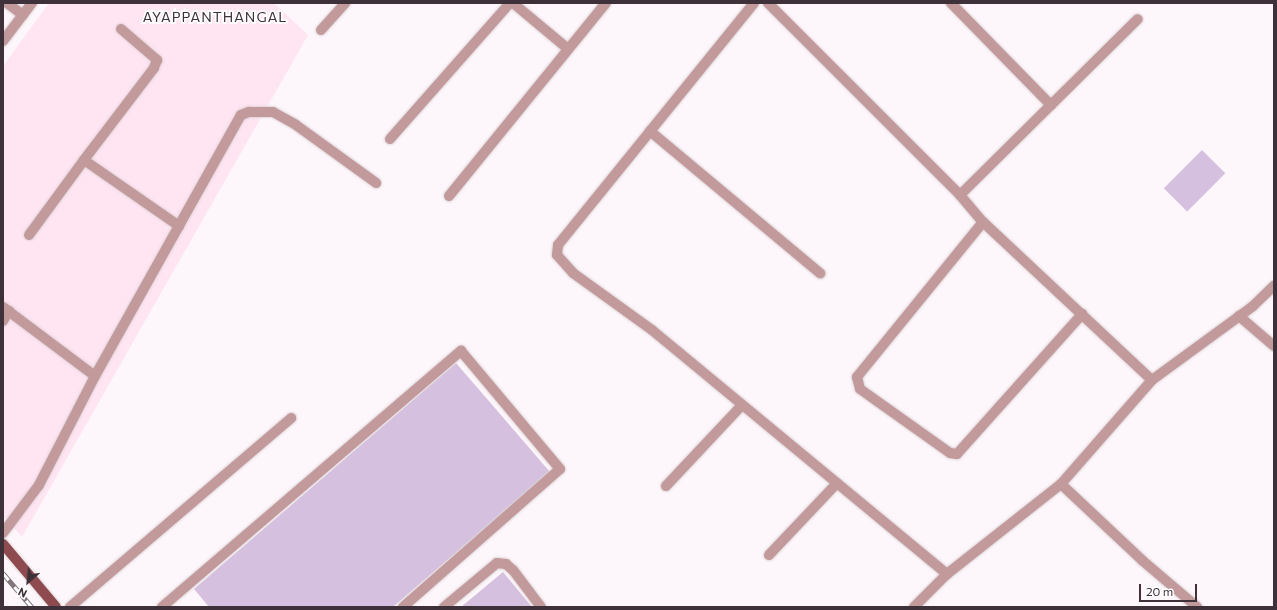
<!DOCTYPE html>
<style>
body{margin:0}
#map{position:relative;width:1277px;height:610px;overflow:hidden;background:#fdf6fa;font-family:Commissioner,sans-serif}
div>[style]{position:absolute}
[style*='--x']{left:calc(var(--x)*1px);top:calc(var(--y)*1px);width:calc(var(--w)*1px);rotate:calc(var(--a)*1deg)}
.built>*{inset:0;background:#ffe4f2}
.building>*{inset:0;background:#d5c1df;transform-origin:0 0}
.roads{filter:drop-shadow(0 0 1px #dbd3d7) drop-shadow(0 0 1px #dbd3d7)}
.lane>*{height:10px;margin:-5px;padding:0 5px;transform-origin:5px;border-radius:5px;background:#c29a9b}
.street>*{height:10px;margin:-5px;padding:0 5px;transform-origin:5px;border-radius:5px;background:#c29a9b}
.primary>*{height:10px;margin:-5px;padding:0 5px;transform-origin:5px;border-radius:5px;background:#8e4b4f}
.rail>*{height:4.5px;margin-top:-2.25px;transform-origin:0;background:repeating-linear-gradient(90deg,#fff 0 9px,#81767c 0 18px);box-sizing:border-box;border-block:1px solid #81767c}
span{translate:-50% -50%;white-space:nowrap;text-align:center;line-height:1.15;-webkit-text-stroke:3.5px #fff;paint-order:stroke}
.quarter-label{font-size:14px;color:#3f3139;letter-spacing:1px}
.frame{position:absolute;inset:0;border:4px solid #3f3139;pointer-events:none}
.north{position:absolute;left:8px;top:562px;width:40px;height:40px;-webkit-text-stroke:3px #fff;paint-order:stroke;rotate:207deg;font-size:11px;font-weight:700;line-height:16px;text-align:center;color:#3f3139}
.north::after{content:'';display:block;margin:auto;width:14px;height:18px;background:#3f3139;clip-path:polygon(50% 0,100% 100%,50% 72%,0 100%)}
.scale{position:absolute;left:1139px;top:584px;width:58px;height:18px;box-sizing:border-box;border:2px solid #3f3139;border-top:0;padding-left:5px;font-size:12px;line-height:14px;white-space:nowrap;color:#3f3139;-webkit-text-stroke:3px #fff;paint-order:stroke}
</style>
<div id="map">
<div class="built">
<i style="clip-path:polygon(49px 3px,274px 3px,308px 35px,22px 537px,3px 516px,3px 66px)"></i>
</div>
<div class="building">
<i style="left:1202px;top:150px;width:33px;height:54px;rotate:45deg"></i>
<i style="clip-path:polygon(456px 363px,550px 472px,393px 607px,209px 607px,194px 589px)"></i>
<i style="clip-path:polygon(503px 572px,532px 607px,461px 607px)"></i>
</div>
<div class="roads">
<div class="lane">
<i style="--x:121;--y:29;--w:48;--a:40.7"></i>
<i style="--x:157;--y:60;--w:9;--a:111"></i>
<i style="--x:154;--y:68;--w:116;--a:127.3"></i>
<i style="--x:84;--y:160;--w:116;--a:34.8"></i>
<i style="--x:29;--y:235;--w:93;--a:-53.7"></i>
<i style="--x:3;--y:307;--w:115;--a:36.9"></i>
<i style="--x:95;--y:376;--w:123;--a:117.2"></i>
<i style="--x:39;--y:485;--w:60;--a:126.9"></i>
<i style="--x:3;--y:321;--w:12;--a:-59"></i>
<i style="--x:95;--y:376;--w:299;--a:-60.8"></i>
<i style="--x:241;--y:115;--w:9;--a:-21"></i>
<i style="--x:249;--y:112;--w:24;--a:0"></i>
<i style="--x:273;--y:112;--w:26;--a:29"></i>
<i style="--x:296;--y:125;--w:99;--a:35.9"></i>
<i style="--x:70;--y:607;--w:291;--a:-40.5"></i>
<i style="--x:162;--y:607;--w:394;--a:-40.6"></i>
<i style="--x:461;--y:351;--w:154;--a:50"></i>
<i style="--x:560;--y:469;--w:209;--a:138.7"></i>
<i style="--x:444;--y:607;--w:69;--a:-39.7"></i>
<i style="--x:497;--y:563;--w:9;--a:6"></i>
<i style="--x:506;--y:564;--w:9;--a:41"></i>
<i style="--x:513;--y:570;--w:46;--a:52.9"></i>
</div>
<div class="street">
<i style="--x:7;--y:3;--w:20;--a:37"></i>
<i style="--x:513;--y:3;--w:70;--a:39.8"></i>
<i style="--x:754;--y:3;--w:311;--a:129"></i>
<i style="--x:558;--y:245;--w:10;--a:96"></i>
<i style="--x:557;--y:255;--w:24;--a:48"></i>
<i style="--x:573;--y:273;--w:97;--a:35.8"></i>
<i style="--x:652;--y:330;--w:383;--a:39.6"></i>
<i style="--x:768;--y:3;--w:272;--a:45"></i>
<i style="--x:960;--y:195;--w:35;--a:50"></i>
<i style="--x:983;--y:222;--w:231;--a:43.1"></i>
<i style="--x:951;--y:3;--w:143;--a:45.6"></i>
<i style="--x:321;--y:30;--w:36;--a:-48"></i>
<i style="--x:3;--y:41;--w:48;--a:-52.7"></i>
<i style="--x:650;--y:131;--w:222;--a:39.9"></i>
<i style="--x:390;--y:139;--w:181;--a:-48.6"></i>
<i style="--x:960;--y:195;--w:250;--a:-44.7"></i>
<i style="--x:449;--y:196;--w:249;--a:-50.9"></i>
<i style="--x:983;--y:222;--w:200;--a:129.1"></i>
<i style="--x:857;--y:377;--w:12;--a:76"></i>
<i style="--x:860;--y:389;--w:110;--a:35.4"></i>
<i style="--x:950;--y:453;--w:7;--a:8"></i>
<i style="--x:957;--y:454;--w:188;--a:-48.2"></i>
<i style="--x:1239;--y:316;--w:46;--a:40.6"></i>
<i style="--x:1061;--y:484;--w:112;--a:43.2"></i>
<i style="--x:1143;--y:561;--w:71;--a:40.4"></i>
<i style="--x:666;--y:486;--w:111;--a:-46.8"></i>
<i style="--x:769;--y:555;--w:99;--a:-46.6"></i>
<i style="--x:914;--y:607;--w:47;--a:-45"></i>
<i style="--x:947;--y:574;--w:145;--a:-38.3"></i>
<i style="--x:1061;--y:484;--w:138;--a:-48.8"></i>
<i style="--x:1152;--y:380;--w:125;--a:-36.2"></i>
<i style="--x:1253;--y:306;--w:29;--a:-44"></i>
</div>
<div class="primary">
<i style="--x:3;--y:544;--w:82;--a:49.9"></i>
</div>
</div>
<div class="rail">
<i style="--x:3;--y:573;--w:45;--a:49.5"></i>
</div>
<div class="quarter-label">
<span style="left:215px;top:17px">AYAPPANTHANGAL</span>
</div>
<div class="frame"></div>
<div class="north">N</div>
<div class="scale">20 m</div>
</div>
